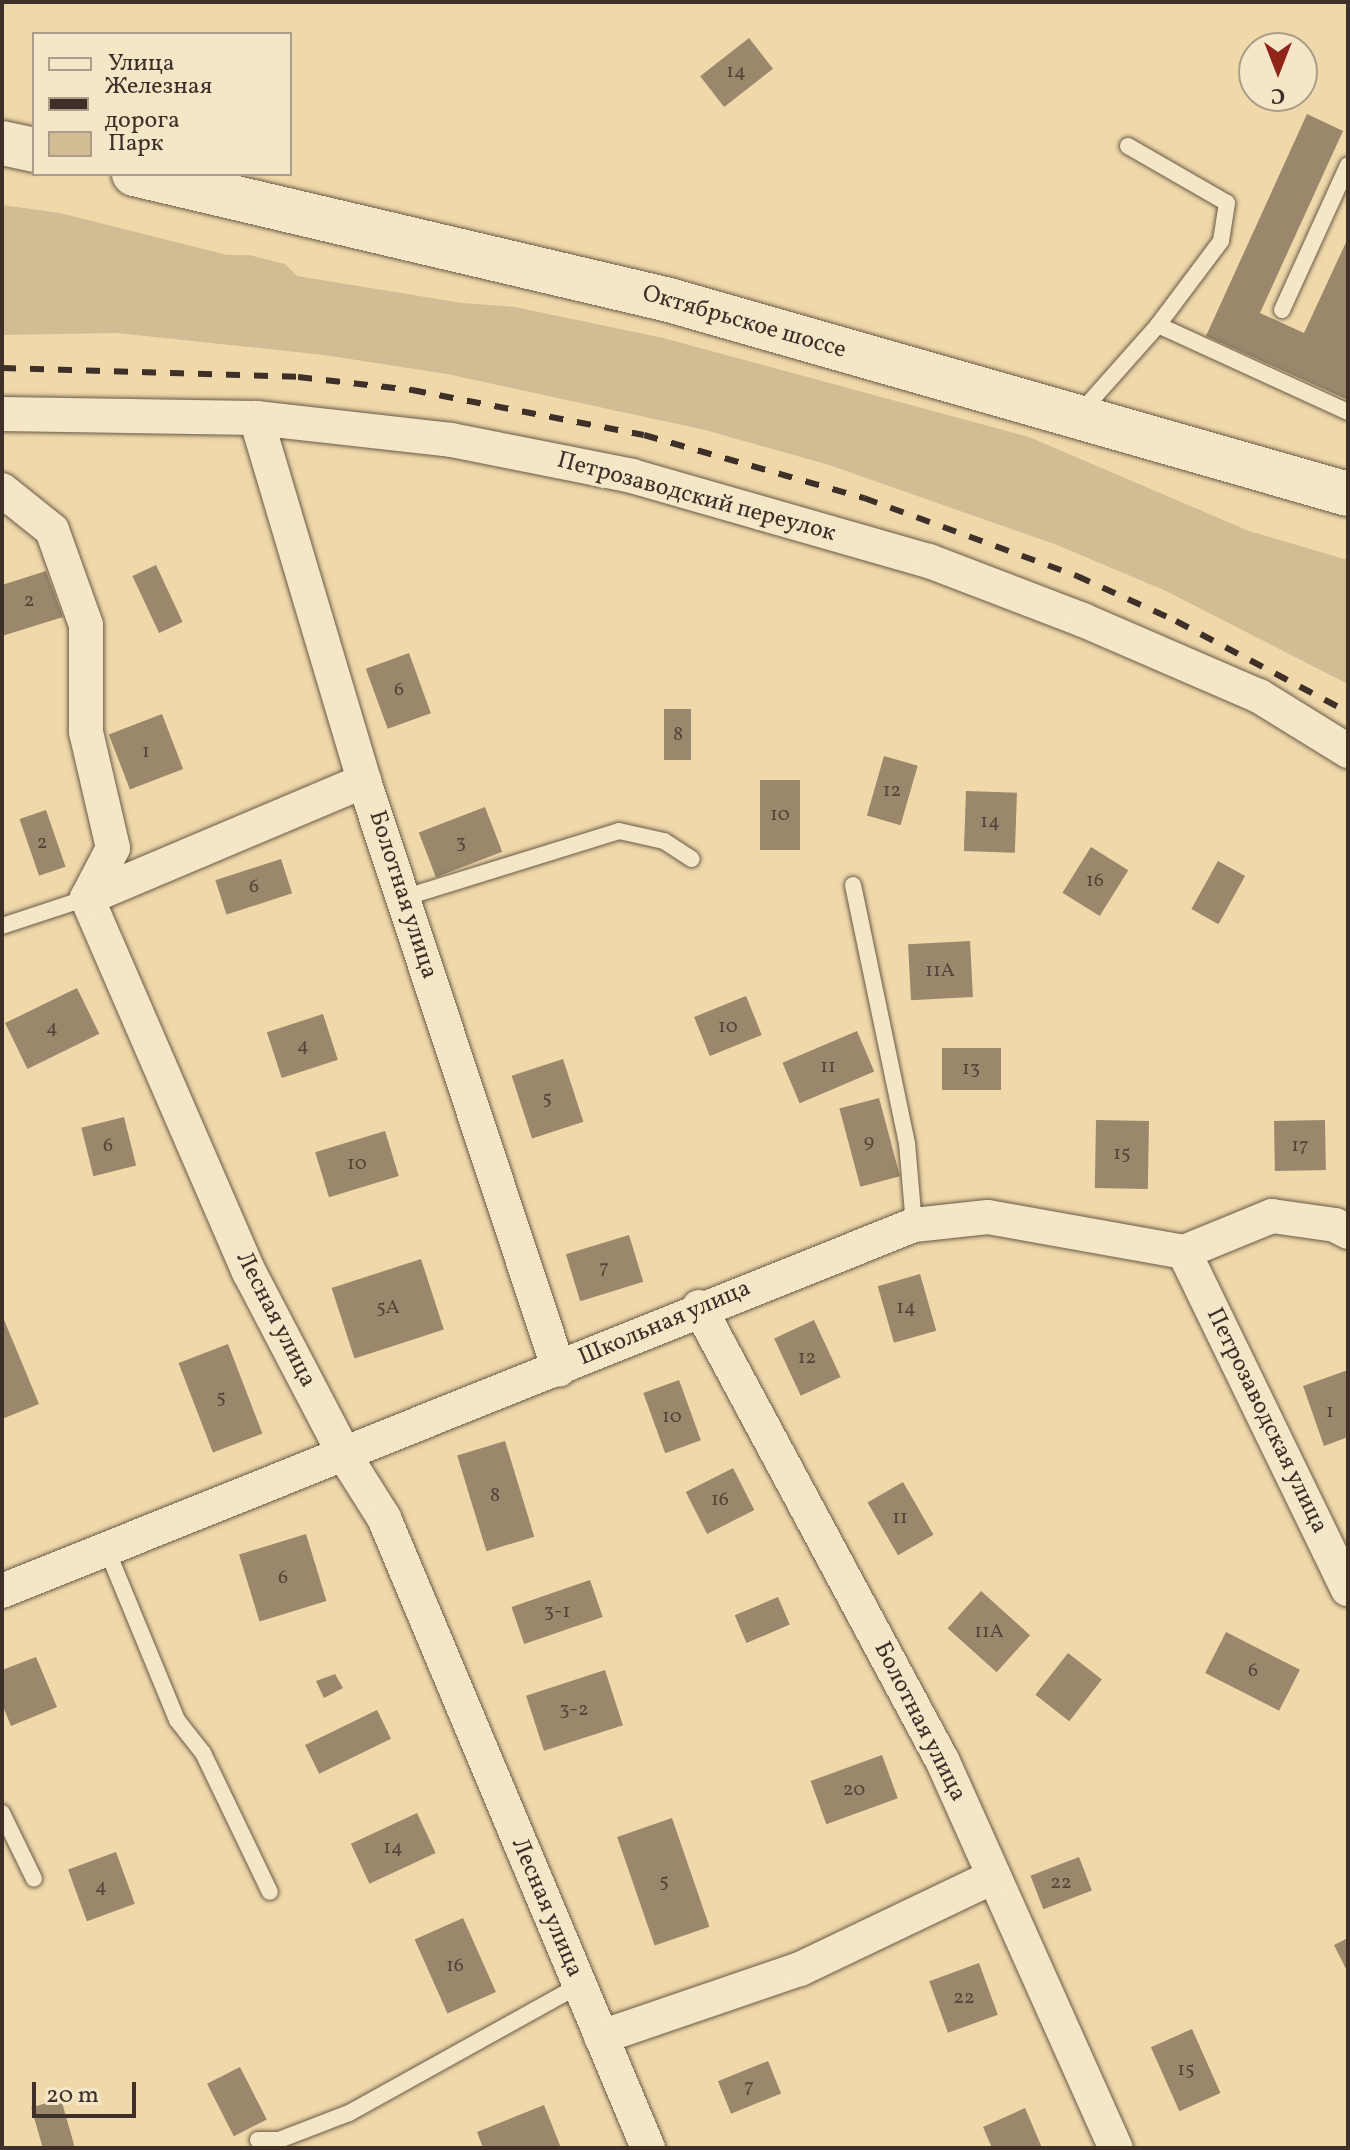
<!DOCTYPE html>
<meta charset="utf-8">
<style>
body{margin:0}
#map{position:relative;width:1350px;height:2150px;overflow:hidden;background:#efd9aa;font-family:Vollkorn,serif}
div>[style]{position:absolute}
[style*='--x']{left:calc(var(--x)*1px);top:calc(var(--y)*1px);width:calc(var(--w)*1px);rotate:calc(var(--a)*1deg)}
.green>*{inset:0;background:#d1bc94}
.building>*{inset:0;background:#9a876c;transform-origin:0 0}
.roads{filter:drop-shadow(0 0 2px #6a5a48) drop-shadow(0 0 2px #6a5a48)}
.lane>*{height:16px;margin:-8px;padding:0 8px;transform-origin:8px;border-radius:8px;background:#f5e6c8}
.street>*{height:34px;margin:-17px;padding:0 17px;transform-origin:17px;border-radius:17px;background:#f5e6c8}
.secondary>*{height:44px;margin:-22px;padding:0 22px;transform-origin:22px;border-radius:22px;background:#f5e6c8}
.rail>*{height:6px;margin-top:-3px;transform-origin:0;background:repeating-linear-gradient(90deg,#3e2f28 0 14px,transparent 0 28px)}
span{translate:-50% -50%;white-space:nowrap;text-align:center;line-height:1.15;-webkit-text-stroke:7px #f5e6c8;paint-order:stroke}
.number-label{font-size:20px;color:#554539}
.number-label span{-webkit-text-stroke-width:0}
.street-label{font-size:24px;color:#3e2f28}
.frame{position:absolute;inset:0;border:4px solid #3e2f28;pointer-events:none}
.legend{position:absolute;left:32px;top:32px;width:260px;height:144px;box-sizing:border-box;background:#f5e6c8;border:2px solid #ac9d88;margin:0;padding:10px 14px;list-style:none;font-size:24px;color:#3e2f28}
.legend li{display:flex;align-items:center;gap:16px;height:40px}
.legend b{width:40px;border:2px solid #ac9d88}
.north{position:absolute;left:1238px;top:32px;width:80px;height:80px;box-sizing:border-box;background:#f5e6c8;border:2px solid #ac9d88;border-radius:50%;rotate:180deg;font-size:22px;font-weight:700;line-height:32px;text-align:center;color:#3e2f28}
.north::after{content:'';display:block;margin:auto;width:28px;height:36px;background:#8f2418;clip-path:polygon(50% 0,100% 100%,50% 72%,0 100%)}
.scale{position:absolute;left:32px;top:2082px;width:104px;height:36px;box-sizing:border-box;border:4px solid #3e2f28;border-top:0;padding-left:10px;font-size:24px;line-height:28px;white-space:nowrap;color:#3e2f28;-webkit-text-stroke:6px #f5e6c8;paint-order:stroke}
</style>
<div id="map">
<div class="green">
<i style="clip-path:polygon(2px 205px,60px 213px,227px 255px,249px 255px,285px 264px,297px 276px,462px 303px,515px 307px,663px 338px,1029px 437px,1249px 531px,1348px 560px,1348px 684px,1166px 591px,1057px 545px,829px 465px,705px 430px,447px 374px,324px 355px,117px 333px,2px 335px)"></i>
</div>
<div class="building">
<i style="left:749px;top:38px;width:39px;height:62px;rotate:52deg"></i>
<i style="clip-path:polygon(1307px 114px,1343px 131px,1260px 313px,1304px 333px,1348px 238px,1348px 400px,1206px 336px)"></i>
<i style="left:156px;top:565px;width:63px;height:26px;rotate:65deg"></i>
<i style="clip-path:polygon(46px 571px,63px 617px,2px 636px,2px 585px)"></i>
<i style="left:409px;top:653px;width:64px;height:46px;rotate:70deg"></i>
<i style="left:664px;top:709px;width:27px;height:51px"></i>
<i style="left:162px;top:714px;width:59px;height:57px;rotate:69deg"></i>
<i style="left:884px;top:756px;width:35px;height:62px;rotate:16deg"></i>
<i style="left:760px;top:780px;width:40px;height:70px"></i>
<i style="left:966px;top:791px;width:51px;height:60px;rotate:2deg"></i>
<i style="left:485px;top:807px;width:48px;height:71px;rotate:69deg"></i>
<i style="left:46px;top:810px;width:60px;height:28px;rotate:71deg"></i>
<i style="left:1091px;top:847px;width:44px;height:54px;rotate:32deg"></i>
<i style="left:281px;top:859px;width:36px;height:69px;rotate:72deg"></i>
<i style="left:1218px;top:861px;width:31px;height:55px;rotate:29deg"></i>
<i style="left:970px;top:941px;width:56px;height:62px;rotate:87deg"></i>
<i style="left:77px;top:988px;width:51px;height:80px;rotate:64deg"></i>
<i style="left:746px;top:996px;width:42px;height:56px;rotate:68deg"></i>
<i style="left:323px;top:1014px;width:48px;height:59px;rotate:72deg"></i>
<i style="left:857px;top:1031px;width:44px;height:81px;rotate:67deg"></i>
<i style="left:942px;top:1048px;width:59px;height:42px"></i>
<i style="left:563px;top:1059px;width:66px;height:54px;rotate:72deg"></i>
<i style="left:879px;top:1098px;width:81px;height:41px;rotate:75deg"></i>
<i style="left:124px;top:1117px;width:50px;height:44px;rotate:76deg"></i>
<i style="left:1096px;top:1120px;width:53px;height:68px;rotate:1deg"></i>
<i style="left:1325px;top:1120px;width:50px;height:51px;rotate:89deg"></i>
<i style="left:385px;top:1131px;width:47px;height:73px;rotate:73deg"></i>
<i style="left:629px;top:1235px;width:49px;height:66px;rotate:73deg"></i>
<i style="left:421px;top:1259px;width:74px;height:94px;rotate:72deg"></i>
<i style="left:920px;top:1274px;width:59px;height:44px;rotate:74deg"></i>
<i style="clip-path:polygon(2px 1315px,39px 1404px,2px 1419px)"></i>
<i style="left:814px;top:1320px;width:63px;height:44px;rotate:65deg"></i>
<i style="left:228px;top:1344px;width:96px;height:53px;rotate:69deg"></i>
<i style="clip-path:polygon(1348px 1370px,1348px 1437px,1324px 1446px,1303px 1386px)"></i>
<i style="left:679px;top:1380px;width:64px;height:38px;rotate:70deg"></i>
<i style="left:505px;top:1441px;width:100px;height:50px;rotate:73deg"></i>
<i style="left:733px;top:1468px;width:47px;height:53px;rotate:63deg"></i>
<i style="left:903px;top:1482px;width:61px;height:41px;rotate:60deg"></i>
<i style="left:306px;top:1534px;width:70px;height:70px;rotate:73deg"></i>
<i style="left:590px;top:1580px;width:39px;height:83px;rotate:71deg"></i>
<i style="left:981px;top:1591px;width:66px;height:50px;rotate:42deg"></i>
<i style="left:778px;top:1597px;width:30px;height:47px;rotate:67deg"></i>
<i style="left:1226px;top:1632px;width:83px;height:46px;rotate:27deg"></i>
<i style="left:1068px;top:1653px;width:43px;height:53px;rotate:38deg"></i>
<i style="clip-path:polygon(36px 1657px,57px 1707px,11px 1726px,2px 1704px,2px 1670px)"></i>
<i style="left:605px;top:1670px;width:58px;height:83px;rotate:72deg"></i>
<i style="clip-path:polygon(335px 1674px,343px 1688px,324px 1698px,316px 1681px)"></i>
<i style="left:377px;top:1710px;width:32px;height:80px;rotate:64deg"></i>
<i style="left:882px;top:1755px;width:46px;height:76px;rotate:70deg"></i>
<i style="left:417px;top:1813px;width:44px;height:73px;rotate:65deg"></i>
<i style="left:672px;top:1818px;width:115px;height:58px;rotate:71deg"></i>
<i style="left:116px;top:1852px;width:55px;height:51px;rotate:70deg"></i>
<i style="left:1079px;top:1857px;width:36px;height:52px;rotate:69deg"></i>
<i style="left:463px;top:1918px;width:81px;height:53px;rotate:66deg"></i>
<i style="clip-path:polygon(1348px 1938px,1348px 1973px,1334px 1945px)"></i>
<i style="left:979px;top:1963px;width:55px;height:53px;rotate:70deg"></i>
<i style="left:1192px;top:2029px;width:70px;height:45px;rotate:66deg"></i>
<i style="left:768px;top:2061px;width:35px;height:54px;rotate:68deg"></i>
<i style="left:240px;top:2067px;width:59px;height:37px;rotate:63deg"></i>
<i style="left:61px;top:2099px;width:48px;height:31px;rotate:74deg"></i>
<i style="clip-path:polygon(544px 2105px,561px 2148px,483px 2148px,477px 2132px)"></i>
<i style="clip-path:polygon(1025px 2108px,1042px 2148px,992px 2148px,983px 2127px)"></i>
</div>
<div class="roads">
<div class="lane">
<i style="--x:1128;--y:146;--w:114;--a:29.9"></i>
<i style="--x:1227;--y:203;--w:38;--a:99"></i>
<i style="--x:1221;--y:241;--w:105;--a:126.9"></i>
<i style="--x:1282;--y:310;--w:159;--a:-65.5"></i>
<i style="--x:1080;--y:413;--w:118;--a:-48.4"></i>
<i style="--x:1158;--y:325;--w:209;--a:24.6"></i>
<i style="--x:853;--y:885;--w:264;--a:78.2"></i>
<i style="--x:907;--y:1143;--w:82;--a:85.1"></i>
<i style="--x:403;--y:898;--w:226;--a:-17.2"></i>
<i style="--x:619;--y:831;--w:46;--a:12.5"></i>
<i style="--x:664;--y:841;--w:33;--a:33"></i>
<i style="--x:2;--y:926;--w:89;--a:-18.2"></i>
<i style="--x:107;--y:1550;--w:184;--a:67.6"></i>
<i style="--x:177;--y:1720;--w:42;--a:51.8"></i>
<i style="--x:203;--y:1753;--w:154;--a:64.3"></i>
<i style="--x:2;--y:1813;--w:73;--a:64.1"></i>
<i style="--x:258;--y:2140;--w:21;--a:0"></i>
<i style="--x:279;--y:2140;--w:75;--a:-21.1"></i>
<i style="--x:349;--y:2113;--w:262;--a:-29"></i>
</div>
<div class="street">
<i style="--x:2;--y:414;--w:254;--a:0.9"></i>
<i style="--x:256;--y:418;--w:196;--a:6.4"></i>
<i style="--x:451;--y:440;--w:185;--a:11.2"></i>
<i style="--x:632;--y:476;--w:309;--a:16"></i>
<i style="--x:929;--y:561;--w:165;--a:21"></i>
<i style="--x:1083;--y:620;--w:192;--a:23.4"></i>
<i style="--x:1259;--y:696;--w:105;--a:31.7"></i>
<i style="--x:256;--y:418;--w:379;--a:73.4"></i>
<i style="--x:364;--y:781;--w:620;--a:71.68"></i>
<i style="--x:2;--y:490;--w:64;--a:38.7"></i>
<i style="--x:52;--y:530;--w:101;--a:70.3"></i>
<i style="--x:86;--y:625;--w:107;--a:90"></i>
<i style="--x:86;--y:732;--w:119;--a:76.9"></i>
<i style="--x:113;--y:848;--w:56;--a:117.5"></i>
<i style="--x:87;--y:898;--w:408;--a:66.6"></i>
<i style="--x:249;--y:1272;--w:208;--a:62.4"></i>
<i style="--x:345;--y:1456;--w:73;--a:57.8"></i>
<i style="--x:384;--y:1518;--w:683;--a:67.26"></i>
<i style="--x:87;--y:898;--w:301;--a:-22.9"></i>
<i style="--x:1184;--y:1252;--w:375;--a:64.1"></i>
<i style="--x:699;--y:1307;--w:516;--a:61.8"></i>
<i style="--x:943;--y:1762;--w:423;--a:65.9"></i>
<i style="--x:2;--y:1591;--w:983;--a:-21.87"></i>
<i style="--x:914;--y:1225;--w:74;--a:-6.2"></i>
<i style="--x:988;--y:1217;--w:199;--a:10.1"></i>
<i style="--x:1184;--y:1252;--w:95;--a:-22.2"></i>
<i style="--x:1272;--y:1216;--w:64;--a:8.1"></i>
<i style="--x:1335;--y:1225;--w:15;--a:28"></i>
<i style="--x:601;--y:2037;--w:210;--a:-18.9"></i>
<i style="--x:800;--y:1969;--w:212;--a:-25.5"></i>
</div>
<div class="secondary">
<i style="--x:2;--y:143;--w:33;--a:12"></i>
<i style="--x:134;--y:174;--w:550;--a:13.25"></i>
<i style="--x:669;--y:300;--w:706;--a:15.95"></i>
</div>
</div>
<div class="rail">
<i style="--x:2;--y:368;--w:296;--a:1.7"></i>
<i style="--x:298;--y:377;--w:115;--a:6.5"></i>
<i style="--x:412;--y:390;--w:236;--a:11"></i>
<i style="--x:644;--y:435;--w:229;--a:16"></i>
<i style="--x:864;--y:498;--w:227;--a:20.1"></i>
<i style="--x:1077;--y:576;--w:109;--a:24.4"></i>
<i style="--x:1176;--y:621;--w:195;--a:27.9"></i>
</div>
<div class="number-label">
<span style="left:736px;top:72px">14</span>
<span style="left:29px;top:601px">2</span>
<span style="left:399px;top:690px">6</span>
<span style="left:678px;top:735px">8</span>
<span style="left:146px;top:752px">1</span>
<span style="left:892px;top:791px">12</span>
<span style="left:780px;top:815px">10</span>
<span style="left:990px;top:822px">14</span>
<span style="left:42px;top:843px">2</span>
<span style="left:461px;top:843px">3</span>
<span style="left:1095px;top:881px">16</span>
<span style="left:254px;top:887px">6</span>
<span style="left:940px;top:971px">11А</span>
<span style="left:728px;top:1027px">10</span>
<span style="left:52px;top:1028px">4</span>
<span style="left:303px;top:1046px">4</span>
<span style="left:828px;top:1067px">11</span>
<span style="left:971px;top:1069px">13</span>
<span style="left:547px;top:1099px">5</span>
<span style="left:869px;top:1142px">9</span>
<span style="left:108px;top:1146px">6</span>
<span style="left:1300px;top:1146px">17</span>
<span style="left:1122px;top:1154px">15</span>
<span style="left:357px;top:1164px">10</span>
<span style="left:604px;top:1268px">7</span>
<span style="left:388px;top:1308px">5А</span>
<span style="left:906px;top:1308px">14</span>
<span style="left:807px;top:1358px">12</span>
<span style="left:221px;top:1398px">5</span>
<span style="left:1330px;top:1412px">1</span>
<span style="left:672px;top:1417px">10</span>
<span style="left:495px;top:1496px">8</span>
<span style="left:720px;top:1500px">16</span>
<span style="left:900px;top:1518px">11</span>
<span style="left:283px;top:1578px">6</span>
<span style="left:557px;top:1612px">3-1</span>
<span style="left:989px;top:1632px">11А</span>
<span style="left:1253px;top:1671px">6</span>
<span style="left:574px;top:1710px">3-2</span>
<span style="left:854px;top:1790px">20</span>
<span style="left:393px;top:1848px">14</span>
<span style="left:664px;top:1882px">5</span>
<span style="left:1061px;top:1883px">22</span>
<span style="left:101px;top:1887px">4</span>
<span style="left:455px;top:1966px">16</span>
<span style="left:964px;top:1998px">22</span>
<span style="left:1186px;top:2070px">15</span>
<span style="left:749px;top:2087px">7</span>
</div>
<div class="street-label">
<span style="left:744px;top:323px;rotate:16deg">Октябрьское шоссе</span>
<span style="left:696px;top:498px;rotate:15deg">Петрозаводский переулок</span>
<span style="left:402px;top:895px;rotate:72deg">Болотная улица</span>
<span style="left:275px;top:1320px;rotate:63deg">Лесная улица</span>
<span style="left:665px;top:1324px;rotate:-23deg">Школьная улица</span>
<span style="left:1266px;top:1421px;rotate:64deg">Петрозаводская улица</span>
<span style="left:919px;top:1722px;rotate:63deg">Болотная улица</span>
<span style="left:546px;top:1908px;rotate:67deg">Лесная улица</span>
</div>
<div class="frame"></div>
<ul class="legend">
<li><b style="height:10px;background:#f5e6c8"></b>Улица</li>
<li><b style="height:10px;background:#3e2f28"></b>Железная дорога</li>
<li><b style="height:22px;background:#d1bc94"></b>Парк</li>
</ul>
<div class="north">С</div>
<div class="scale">20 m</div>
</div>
